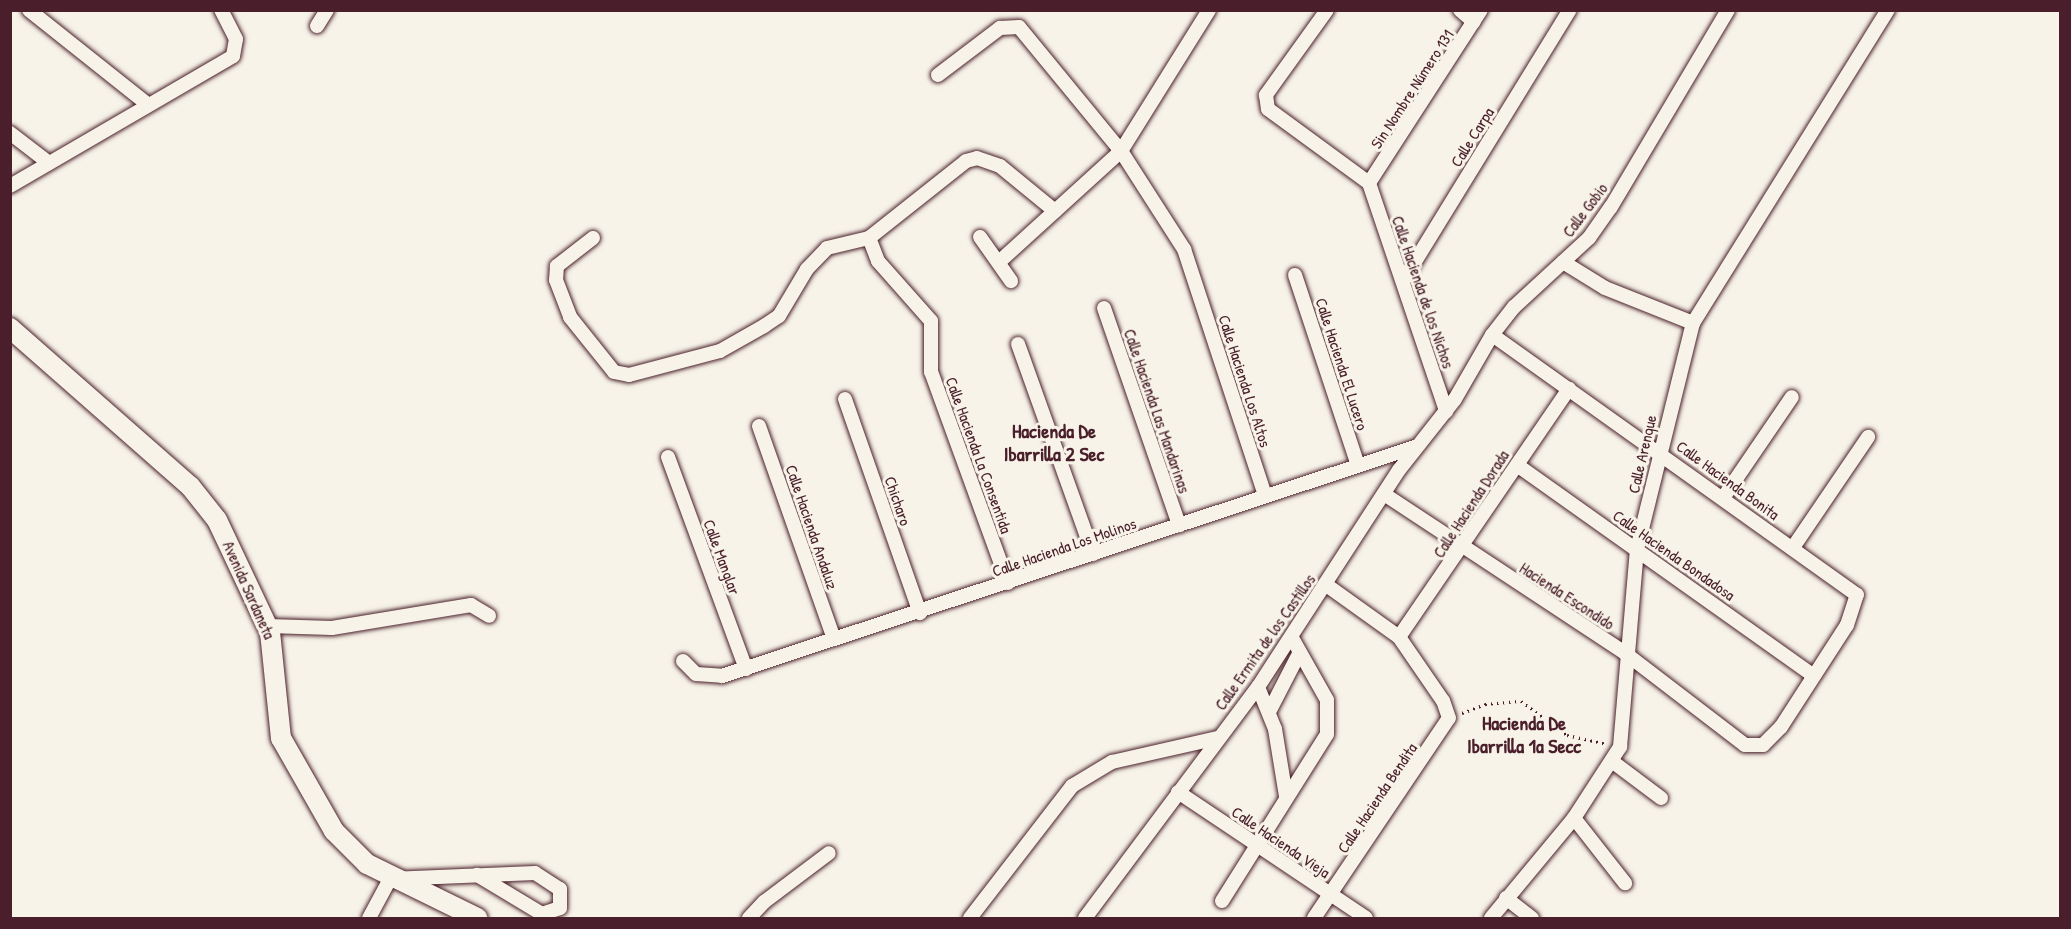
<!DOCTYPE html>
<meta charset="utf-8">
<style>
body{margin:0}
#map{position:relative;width:2071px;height:929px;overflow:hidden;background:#f7f3e8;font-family:"Patrick Hand",sans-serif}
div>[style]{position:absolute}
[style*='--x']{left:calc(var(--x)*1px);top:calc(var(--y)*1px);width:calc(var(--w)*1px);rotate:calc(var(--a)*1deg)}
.path>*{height:3px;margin-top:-1.5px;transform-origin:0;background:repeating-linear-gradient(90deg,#4a1f2b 0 1.5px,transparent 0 6px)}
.roads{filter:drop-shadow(0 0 2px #4a1f2b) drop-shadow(0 0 2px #4a1f2b)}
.street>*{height:14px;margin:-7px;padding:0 7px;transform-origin:7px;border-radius:7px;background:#f7f3e8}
.secondary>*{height:20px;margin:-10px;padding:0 10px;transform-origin:10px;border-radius:10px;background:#f7f3e8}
span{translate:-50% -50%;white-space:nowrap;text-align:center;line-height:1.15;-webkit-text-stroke:6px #f7f3e8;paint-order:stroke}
.street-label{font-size:16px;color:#4a1f2b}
.quarter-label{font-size:20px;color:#4a1f2b;font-weight:700}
.frame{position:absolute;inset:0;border:12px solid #4a1f2b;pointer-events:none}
</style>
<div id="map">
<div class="path">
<i style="--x:1462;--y:713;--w:25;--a:-21"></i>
<i style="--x:1485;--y:704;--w:36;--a:-5"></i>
<i style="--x:1521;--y:701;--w:57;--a:36.5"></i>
<i style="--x:1567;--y:735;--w:41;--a:12.7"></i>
</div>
<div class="roads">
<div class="street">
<i style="--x:29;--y:10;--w:151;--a:38.5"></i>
<i style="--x:1327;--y:10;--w:105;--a:125.7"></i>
<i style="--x:1266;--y:95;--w:14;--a:82"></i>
<i style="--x:1268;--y:109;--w:125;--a:36.2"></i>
<i style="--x:1369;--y:183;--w:241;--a:71.3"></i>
<i style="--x:1460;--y:10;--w:18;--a:41"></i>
<i style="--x:317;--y:26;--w:19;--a:-58"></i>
<i style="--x:938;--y:75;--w:78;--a:-37.2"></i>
<i style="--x:1000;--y:28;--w:19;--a:-3"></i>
<i style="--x:1019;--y:27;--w:161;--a:50.6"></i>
<i style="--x:1121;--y:151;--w:117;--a:57.3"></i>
<i style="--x:1184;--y:249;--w:259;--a:71.8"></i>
<i style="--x:10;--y:133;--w:49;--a:37.6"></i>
<i style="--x:1369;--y:183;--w:206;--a:-57.1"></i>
<i style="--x:10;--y:186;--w:258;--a:-30.2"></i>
<i style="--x:233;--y:56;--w:17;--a:-80"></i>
<i style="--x:236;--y:39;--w:33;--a:-117"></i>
<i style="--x:980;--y:237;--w:54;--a:54.8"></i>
<i style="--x:593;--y:238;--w:46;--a:142.1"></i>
<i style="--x:557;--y:266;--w:14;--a:94"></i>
<i style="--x:556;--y:280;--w:40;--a:69"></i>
<i style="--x:570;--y:317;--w:70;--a:51.3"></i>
<i style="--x:614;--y:372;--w:15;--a:11"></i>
<i style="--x:629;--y:375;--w:94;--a:-14.8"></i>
<i style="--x:720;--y:351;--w:51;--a:-29.6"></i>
<i style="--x:764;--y:326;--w:18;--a:-34"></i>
<i style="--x:779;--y:316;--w:55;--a:-59.2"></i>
<i style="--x:807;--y:269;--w:29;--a:-46"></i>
<i style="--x:827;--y:248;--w:43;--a:-13.4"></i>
<i style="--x:999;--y:262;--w:165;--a:-42.3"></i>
<i style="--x:1121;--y:151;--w:166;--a:-58"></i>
<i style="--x:1563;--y:262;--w:49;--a:31.8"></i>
<i style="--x:1605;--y:288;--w:95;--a:21.7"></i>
<i style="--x:1295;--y:275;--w:198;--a:71.7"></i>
<i style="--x:1403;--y:281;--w:318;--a:-58.4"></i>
<i style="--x:1104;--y:308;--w:230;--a:70.9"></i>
<i style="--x:1018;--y:344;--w:223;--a:70.3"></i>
<i style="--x:845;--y:399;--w:227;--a:70.7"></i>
<i style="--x:759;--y:426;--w:226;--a:70.6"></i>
<i style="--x:668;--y:457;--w:226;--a:69.8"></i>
<i style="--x:1517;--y:465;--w:361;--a:35.4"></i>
<i style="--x:1384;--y:494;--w:289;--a:33.4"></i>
<i style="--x:1625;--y:653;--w:151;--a:37.5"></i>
<i style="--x:1745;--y:745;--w:18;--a:0"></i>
<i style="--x:1763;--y:745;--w:25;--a:-45"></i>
<i style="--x:1781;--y:727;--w:121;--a:-57.1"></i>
<i style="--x:1847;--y:625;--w:32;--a:-72"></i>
<i style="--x:1857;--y:595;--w:448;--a:-144.5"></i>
<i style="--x:1723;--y:498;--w:122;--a:-55.7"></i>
<i style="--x:1794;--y:546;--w:132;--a:-55.8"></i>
<i style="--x:1008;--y:583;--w:225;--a:-110"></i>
<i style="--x:931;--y:372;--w:51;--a:-90"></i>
<i style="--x:931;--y:321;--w:80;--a:-131.5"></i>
<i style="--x:878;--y:261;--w:25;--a:-111"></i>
<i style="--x:869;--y:238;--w:124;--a:-38.4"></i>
<i style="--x:966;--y:161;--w:11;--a:-15"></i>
<i style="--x:977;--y:158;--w:24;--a:19"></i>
<i style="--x:1000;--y:166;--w:71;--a:39.3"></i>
<i style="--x:268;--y:626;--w:64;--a:1.8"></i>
<i style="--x:332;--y:628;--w:141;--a:-9.4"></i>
<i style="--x:471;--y:605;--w:21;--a:31"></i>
<i style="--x:1399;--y:637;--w:301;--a:-55.6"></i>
<i style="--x:683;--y:661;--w:18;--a:45"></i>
<i style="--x:696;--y:674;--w:26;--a:4"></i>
<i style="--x:722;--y:676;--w:730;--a:-18.29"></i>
<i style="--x:1258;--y:687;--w:45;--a:68"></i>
<i style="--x:1275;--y:729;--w:68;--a:80.7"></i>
<i style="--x:1270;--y:710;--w:65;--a:-62.7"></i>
<i style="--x:1613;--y:762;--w:60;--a:36.9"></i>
<i style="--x:1178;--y:792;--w:226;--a:33.8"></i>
<i style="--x:1574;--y:818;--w:83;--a:51.9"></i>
<i style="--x:1506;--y:898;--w:33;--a:38"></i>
<i style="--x:1222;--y:901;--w:197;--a:-57.8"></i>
<i style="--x:1327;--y:734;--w:34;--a:-90"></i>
<i style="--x:1327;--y:700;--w:71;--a:-119.4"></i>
<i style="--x:369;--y:918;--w:44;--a:-61.7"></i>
<i style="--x:390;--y:879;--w:145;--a:-2.4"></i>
<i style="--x:535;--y:873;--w:30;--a:33"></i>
<i style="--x:560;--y:889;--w:19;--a:90"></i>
<i style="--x:560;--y:908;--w:19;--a:162"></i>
<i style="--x:542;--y:914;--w:76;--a:-149"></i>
<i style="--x:749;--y:918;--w:22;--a:-47"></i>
<i style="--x:764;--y:902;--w:81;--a:-37"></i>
<i style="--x:970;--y:918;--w:167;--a:-52.3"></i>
<i style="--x:1072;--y:786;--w:47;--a:-31"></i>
<i style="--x:1112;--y:762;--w:109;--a:-12.8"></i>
<i style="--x:1085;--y:918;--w:289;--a:-53.2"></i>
<i style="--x:1258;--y:687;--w:259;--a:-57"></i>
<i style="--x:1399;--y:470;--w:90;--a:-51.7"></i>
<i style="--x:1455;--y:399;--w:74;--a:-60"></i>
<i style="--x:1492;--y:335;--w:36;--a:-52"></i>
<i style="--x:1514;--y:307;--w:102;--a:-42.6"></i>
<i style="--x:1589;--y:238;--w:38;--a:-55"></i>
<i style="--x:1611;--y:207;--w:229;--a:-59.3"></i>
<i style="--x:1314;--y:918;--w:241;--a:-56"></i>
<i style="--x:1449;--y:718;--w:18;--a:-109"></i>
<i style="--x:1443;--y:701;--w:78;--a:-124.5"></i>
<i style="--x:1399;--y:637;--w:91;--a:-144.4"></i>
<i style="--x:1491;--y:918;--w:130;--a:-50.3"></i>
<i style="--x:1574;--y:818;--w:85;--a:-57.1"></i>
<i style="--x:1620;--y:747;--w:199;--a:-85.1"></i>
<i style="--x:1637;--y:549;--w:233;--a:-76.1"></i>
<i style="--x:1693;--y:323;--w:369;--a:-58.1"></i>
</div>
<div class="secondary">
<i style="--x:10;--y:328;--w:240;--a:41.3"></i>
<i style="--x:190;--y:486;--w:43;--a:51.5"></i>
<i style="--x:217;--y:520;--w:124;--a:64.7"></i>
<i style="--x:270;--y:632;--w:107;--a:84.1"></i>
<i style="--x:281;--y:738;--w:107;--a:60.3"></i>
<i style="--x:334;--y:831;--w:47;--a:45"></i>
<i style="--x:367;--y:864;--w:123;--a:26.1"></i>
</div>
</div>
<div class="street-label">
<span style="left:1412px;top:89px;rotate:-57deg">Sin Nombre Número 131</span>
<span style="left:1472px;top:137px;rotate:-58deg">Calle Carpa</span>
<span style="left:1585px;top:210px;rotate:-53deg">Calle Gobio</span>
<span style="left:1423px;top:292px;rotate:71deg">Calle Hacienda de los Nichos</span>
<span style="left:1342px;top:364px;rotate:72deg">Calle Hacienda El Lucero</span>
<span style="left:1245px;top:381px;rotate:72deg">Calle Hacienda Los Altos</span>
<span style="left:1157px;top:411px;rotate:71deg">Calle Hacienda Las Mandarinas</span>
<span style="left:1642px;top:454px;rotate:-77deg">Calle Arenque</span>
<span style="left:979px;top:455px;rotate:70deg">Calle Hacienda La Consentida</span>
<span style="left:1728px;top:480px;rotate:36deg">Calle Hacienda Bonita</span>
<span style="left:898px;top:501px;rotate:71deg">Chicharo</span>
<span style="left:1471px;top:504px;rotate:-57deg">Calle Hacienda Dorada</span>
<span style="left:812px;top:527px;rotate:71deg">Calle Hacienda Andaluz</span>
<span style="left:1064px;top:547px;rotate:-19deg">Calle Hacienda Los Molinos</span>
<span style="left:1674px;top:555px;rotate:35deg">Calle Hacienda Bondadosa</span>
<span style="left:722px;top:557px;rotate:70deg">Calle Manglar</span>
<span style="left:249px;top:590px;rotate:66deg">Avenida Sardaneta</span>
<span style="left:1567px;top:596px;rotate:33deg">Hacienda Escondido</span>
<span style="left:1265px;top:642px;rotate:-55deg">Calle Ermita de los Castillos</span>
<span style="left:1377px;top:798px;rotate:-56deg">Calle Hacienda Bendita</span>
<span style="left:1281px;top:842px;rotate:34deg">Calle Hacienda Vieja</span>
</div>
<div class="quarter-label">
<span style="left:1054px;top:442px">Hacienda De<br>Ibarrilla 2 Sec</span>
<span style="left:1524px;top:734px">Hacienda De<br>Ibarrilla 1a Secc</span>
</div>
<div class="frame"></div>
</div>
